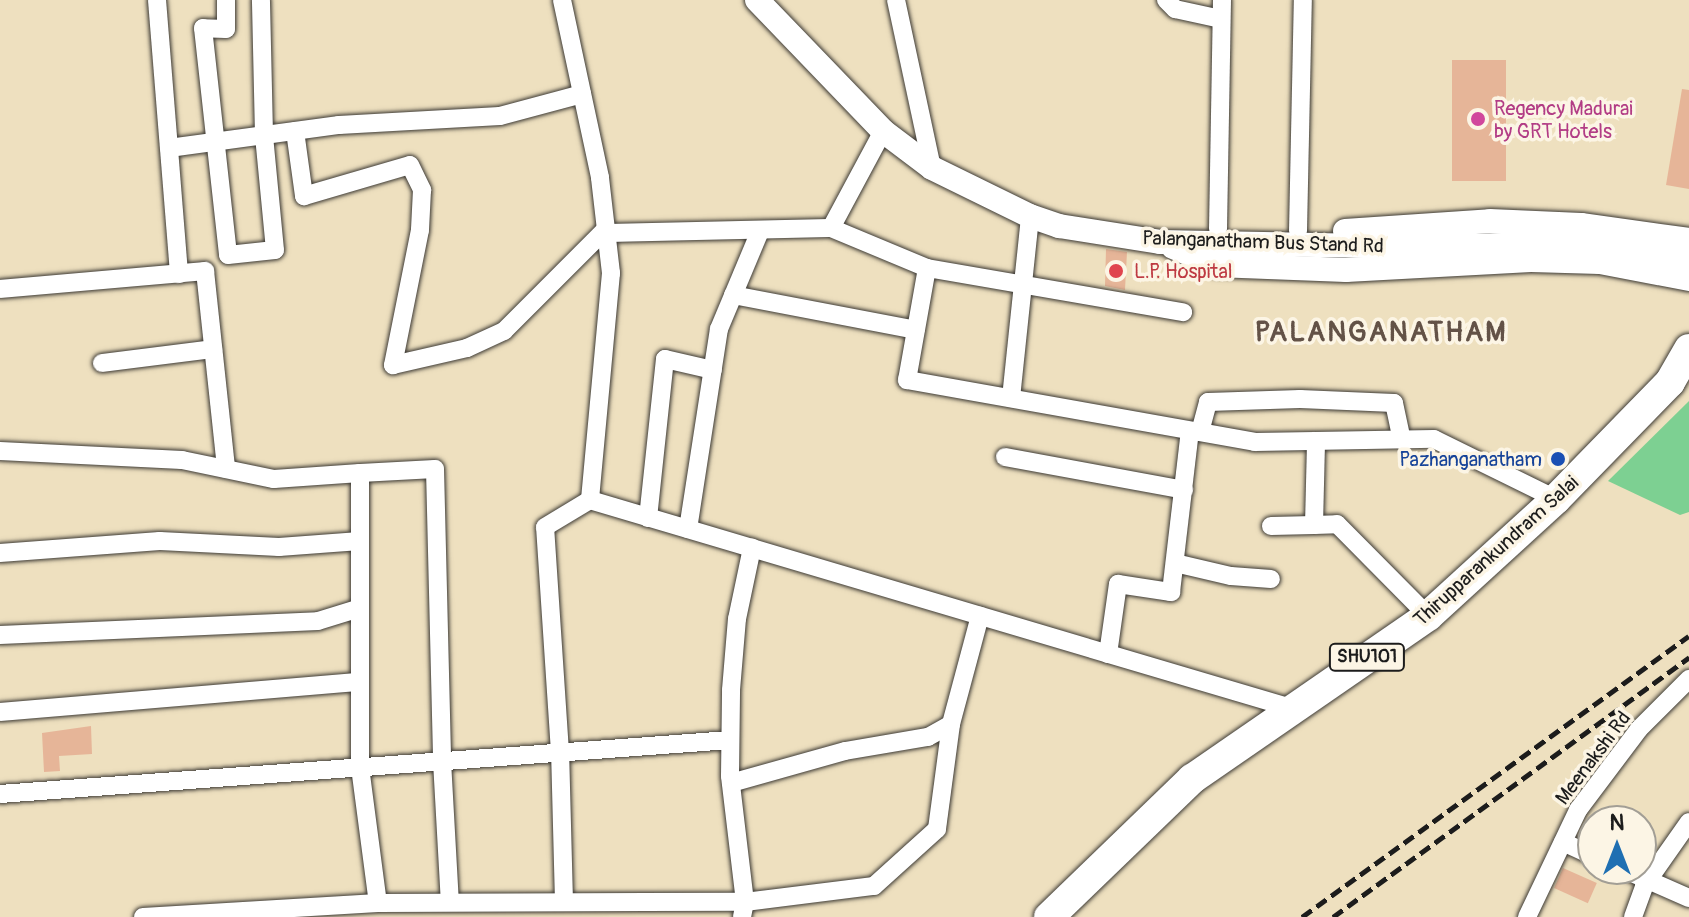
<!DOCTYPE html>
<style>
body{margin:0}
#map{position:relative;width:1689px;height:917px;overflow:hidden;background:#eee0bf;font-family:Pangolin,sans-serif}
div>[style]{position:absolute}
[style*='--x']{left:calc(var(--x)*1px);top:calc(var(--y)*1px);width:calc(var(--w)*1px);rotate:calc(var(--a)*1deg)}
.green>*{inset:0;background:#7dd092}
.building>*{inset:0;background:#e6b598;transform-origin:0 0}
.roads{filter:drop-shadow(0 0 2px #3c3934) drop-shadow(0 0 2px #3c3934)}
.minor>*{height:18px;margin:-9px;padding:0 9px;transform-origin:9px;border-radius:9px;background:#fff}
.tertiary>*{height:24px;margin:-12px;padding:0 12px;transform-origin:12px;border-radius:12px;background:#fff}
.primary>*{height:30px;margin:-15px;padding:0 15px;transform-origin:15px;border-radius:15px;background:#fff}
.rail>*{height:5px;margin-top:-2.5px;transform-origin:0;background:repeating-linear-gradient(90deg,#1c1c1c 0 12px,transparent 0 18px)}
.dots>*{width:22px;height:22px;translate:-50% -50%;box-sizing:border-box;border:4px solid #fcf5e5;border-radius:50%}
span{translate:-50% -50%;white-space:nowrap;text-align:center;line-height:1.15;-webkit-text-stroke:7px #fcf5e5;paint-order:stroke}
.shield-label span{padding:2px 6px;background:#fcf5e5;border:2px solid;border-radius:6px;-webkit-text-stroke-width:0}
.shield-label{font-size:18px;color:#1c1c1c;font-weight:700}
.hotel-label{font-size:20px;color:#b23c85}
.left{translate:0 -50%;text-align:left}
.street-label{font-size:20px;color:#1c1c1c}
.health-label{font-size:20px;color:#be3a42}
.transit-label{font-size:20px;color:#164399}
.right{translate:-100% -50%;text-align:right}
.district-label{font-size:28px;color:#635247;font-weight:700;letter-spacing:2px}
.north{position:absolute;left:1577px;top:805px;width:80px;height:80px;box-sizing:border-box;background:#fcf5e5;border:2px solid #a29e95;border-radius:50%;rotate:0deg;font-size:22px;font-weight:700;line-height:32px;text-align:center;color:#1c1c1c}
.north::after{content:'';display:block;margin:auto;width:28px;height:36px;background:#1f6fb2;clip-path:polygon(50% 0,100% 100%,50% 72%,0 100%)}
</style>
<div id="map">
<div class="green">
<i style="clip-path:polygon(1689px 401px,1689px 512px,1680px 515px,1608px 481px)"></i>
</div>
<div class="building">
<i style="left:1506px;top:60px;width:121px;height:54px;rotate:90deg"></i>
<i style="clip-path:polygon(1682px 89px,1689px 90px,1689px 189px,1666px 185px)"></i>
<i style="clip-path:polygon(1106px 249px,1127px 252px,1125px 290px,1105px 286px)"></i>
<i style="clip-path:polygon(91px 726px,92px 754px,59px 756px,60px 771px,44px 772px,42px 733px)"></i>
<i style="left:1563px;top:868px;width:37px;height:22px;rotate:24deg"></i>
</div>
<div class="roads">
<div class="minor">
<i style="--x:157;--y:0;--w:275;--a:85.4"></i>
<i style="--x:226;--y:0;--w:29;--a:90"></i>
<i style="--x:226;--y:29;--w:23;--a:-178"></i>
<i style="--x:203;--y:28;--w:228;--a:83.7"></i>
<i style="--x:228;--y:255;--w:47;--a:-6.1"></i>
<i style="--x:275;--y:250;--w:116;--a:-95.5"></i>
<i style="--x:264;--y:135;--w:135;--a:-91.3"></i>
<i style="--x:562;--y:0;--w:182;--a:77.9"></i>
<i style="--x:600;--y:178;--w:96;--a:83.4"></i>
<i style="--x:611;--y:273;--w:228;--a:95.3"></i>
<i style="--x:590;--y:500;--w:731;--a:16.53"></i>
<i style="--x:896;--y:0;--w:172;--a:77.9"></i>
<i style="--x:1166;--y:0;--w:13;--a:45"></i>
<i style="--x:1175;--y:9;--w:47;--a:12.3"></i>
<i style="--x:295;--y:131;--w:66;--a:82.1"></i>
<i style="--x:304;--y:196;--w:110;--a:-16.3"></i>
<i style="--x:410;--y:165;--w:28;--a:64"></i>
<i style="--x:422;--y:190;--w:40;--a:92.9"></i>
<i style="--x:420;--y:230;--w:138;--a:101.3"></i>
<i style="--x:393;--y:365;--w:76;--a:-12.9"></i>
<i style="--x:467;--y:348;--w:41;--a:-24.7"></i>
<i style="--x:504;--y:331;--w:144;--a:-45"></i>
<i style="--x:169;--y:148;--w:172;--a:-7.7"></i>
<i style="--x:339;--y:125;--w:161;--a:-3.2"></i>
<i style="--x:500;--y:116;--w:85;--a:-15"></i>
<i style="--x:831;--y:228;--w:104;--a:22.6"></i>
<i style="--x:927;--y:268;--w:114;--a:100.1"></i>
<i style="--x:907;--y:380;--w:353;--a:10.1"></i>
<i style="--x:1255;--y:442;--w:179;--a:-1"></i>
<i style="--x:1434;--y:439;--w:136;--a:26.2"></i>
<i style="--x:1218;--y:229;--w:229;--a:-89"></i>
<i style="--x:1298;--y:231;--w:231;--a:-88.8"></i>
<i style="--x:606;--y:233;--w:225;--a:-1.3"></i>
<i style="--x:831;--y:228;--w:110;--a:-61.8"></i>
<i style="--x:927;--y:268;--w:260;--a:9.8"></i>
<i style="--x:0;--y:289;--w:206;--a:-5"></i>
<i style="--x:205;--y:271;--w:199;--a:83.9"></i>
<i style="--x:733;--y:295;--w:186;--a:10.8"></i>
<i style="--x:102;--y:363;--w:112;--a:-7.2"></i>
<i style="--x:1011;--y:398;--w:183;--a:-84"></i>
<i style="--x:1200;--y:432;--w:31;--a:-75"></i>
<i style="--x:1208;--y:402;--w:92;--a:-1.9"></i>
<i style="--x:1300;--y:399;--w:94;--a:2.4"></i>
<i style="--x:1394;--y:403;--w:38;--a:78"></i>
<i style="--x:0;--y:451;--w:182;--a:2.8"></i>
<i style="--x:182;--y:460;--w:94;--a:11.7"></i>
<i style="--x:274;--y:479;--w:86;--a:-4"></i>
<i style="--x:360;--y:473;--w:294;--a:90"></i>
<i style="--x:360;--y:767;--w:137;--a:82.5"></i>
<i style="--x:1005;--y:457;--w:182;--a:10.4"></i>
<i style="--x:360;--y:473;--w:75;--a:-3.1"></i>
<i style="--x:435;--y:469;--w:292;--a:88.6"></i>
<i style="--x:442;--y:761;--w:141;--a:86.8"></i>
<i style="--x:648;--y:518;--w:160;--a:-83.9"></i>
<i style="--x:665;--y:359;--w:49;--a:12.9"></i>
<i style="--x:1314;--y:525;--w:23;--a:-2"></i>
<i style="--x:1337;--y:524;--w:129;--a:45.3"></i>
<i style="--x:1271;--y:526;--w:43;--a:-1.3"></i>
<i style="--x:1314;--y:525;--w:84;--a:-88.6"></i>
<i style="--x:688;--y:529;--w:202;--a:-81.2"></i>
<i style="--x:719;--y:329;--w:106;--a:-67.3"></i>
<i style="--x:0;--y:553;--w:160;--a:-4.3"></i>
<i style="--x:160;--y:541;--w:119;--a:2.9"></i>
<i style="--x:279;--y:547;--w:81;--a:-4.2"></i>
<i style="--x:1175;--y:563;--w:57;--a:13.1"></i>
<i style="--x:1231;--y:576;--w:40;--a:4.3"></i>
<i style="--x:0;--y:635;--w:318;--a:-2.5"></i>
<i style="--x:318;--y:621;--w:44;--a:-17.2"></i>
<i style="--x:1108;--y:654;--w:71;--a:-81.9"></i>
<i style="--x:1118;--y:584;--w:54;--a:8.6"></i>
<i style="--x:1171;--y:592;--w:162;--a:-83.3"></i>
<i style="--x:0;--y:712;--w:361;--a:-4.8"></i>
<i style="--x:731;--y:783;--w:118;--a:-15.7"></i>
<i style="--x:845;--y:751;--w:84;--a:-9.6"></i>
<i style="--x:928;--y:737;--w:26;--a:-29"></i>
<i style="--x:951;--y:724;--w:112;--a:-75"></i>
<i style="--x:0;--y:794;--w:732;--a:-4.23"></i>
<i style="--x:1563;--y:842;--w:33;--a:25"></i>
<i style="--x:1623;--y:869;--w:72;--a:23.7"></i>
<i style="--x:564;--y:902;--w:150;--a:-91.5"></i>
<i style="--x:560;--y:752;--w:225;--a:-93.8"></i>
<i style="--x:545;--y:527;--w:52;--a:-31"></i>
<i style="--x:143;--y:917;--w:235;--a:-3.4"></i>
<i style="--x:378;--y:903;--w:367;--a:-0.2"></i>
<i style="--x:745;--y:902;--w:130;--a:-7.1"></i>
<i style="--x:874;--y:886;--w:85;--a:-42.1"></i>
<i style="--x:937;--y:829;--w:106;--a:-82.4"></i>
<i style="--x:742;--y:917;--w:15;--a:-79"></i>
<i style="--x:745;--y:902;--w:127;--a:-96.8"></i>
<i style="--x:730;--y:776;--w:86;--a:-89.3"></i>
<i style="--x:731;--y:690;--w:71;--a:-85.2"></i>
<i style="--x:737;--y:619;--w:73;--a:-78.1"></i>
<i style="--x:1527;--y:917;--w:119;--a:-64.5"></i>
<i style="--x:1578;--y:810;--w:101;--a:-53"></i>
<i style="--x:1639;--y:729;--w:71;--a:-45"></i>
<i style="--x:1633;--y:917;--w:33;--a:-70"></i>
<i style="--x:1644;--y:886;--w:78;--a:-54.9"></i>
</div>
<div class="tertiary">
<i style="--x:757;--y:0;--w:182;--a:46.1"></i>
<i style="--x:883;--y:131;--w:61;--a:37.1"></i>
<i style="--x:932;--y:168;--w:109;--a:26.1"></i>
<i style="--x:1030;--y:216;--w:31;--a:19"></i>
<i style="--x:1059;--y:226;--w:102;--a:9"></i>
<i style="--x:1160;--y:242;--w:259;--a:1.1"></i>
<i style="--x:1419;--y:247;--w:165;--a:-1.4"></i>
<i style="--x:1584;--y:243;--w:107;--a:9.7"></i>
<i style="--x:1345;--y:231;--w:145;--a:-3.9"></i>
<i style="--x:1490;--y:221;--w:91;--a:2.5"></i>
<i style="--x:1581;--y:225;--w:109;--a:7.9"></i>
<i style="--x:1173;--y:247;--w:47;--a:22.7"></i>
<i style="--x:1216;--y:265;--w:130;--a:2.2"></i>
<i style="--x:1346;--y:270;--w:185;--a:-3.1"></i>
<i style="--x:1531;--y:260;--w:69;--a:1.7"></i>
<i style="--x:1600;--y:262;--w:91;--a:10.8"></i>
</div>
<div class="primary">
<i style="--x:1049;--y:917;--w:199;--a:-44"></i>
<i style="--x:1192;--y:779;--w:287;--a:-34.6"></i>
<i style="--x:1428;--y:616;--w:173;--a:-42.4"></i>
<i style="--x:1556;--y:499;--w:163;--a:-45.7"></i>
<i style="--x:1670;--y:382;--w:38;--a:-60"></i>
</div>
</div>
<div class="rail">
<i style="--x:1302;--y:917;--w:478;--a:-36"></i>
<i style="--x:1333;--y:917;--w:441;--a:-36.1"></i>
</div>
<div class="dots">
<i style="left:1478px;top:119px;background:#d1479c"></i>
<i style="left:1116px;top:271px;background:#e0444e"></i>
<i style="left:1558px;top:459px;background:#1a4fb4"></i>
</div>
<div class="shield-label">
<span style="left:1367px;top:657px">SHU101</span>
</div>
<div class="hotel-label">
<span class="left" style="left:1494px;top:120px">Regency Madurai<br>by GRT Hotels</span>
</div>
<div class="street-label">
<span style="left:1263px;top:242px;rotate:2deg">Palanganatham Bus Stand Rd</span>
<span style="left:1496px;top:551px;rotate:-42deg">Thirupparankundram Salai</span>
<span style="left:1593px;top:758px;rotate:-53deg">Meenakshi Rd</span>
</div>
<div class="health-label">
<span class="left" style="left:1134px;top:271px">L.P. Hospital</span>
</div>
<div class="transit-label">
<span class="right" style="left:1542px;top:459px">Pazhanganatham</span>
</div>
<div class="district-label">
<span style="left:1381px;top:333px">PALANGANATHAM</span>
</div>
<div class="north">N</div>
</div>
